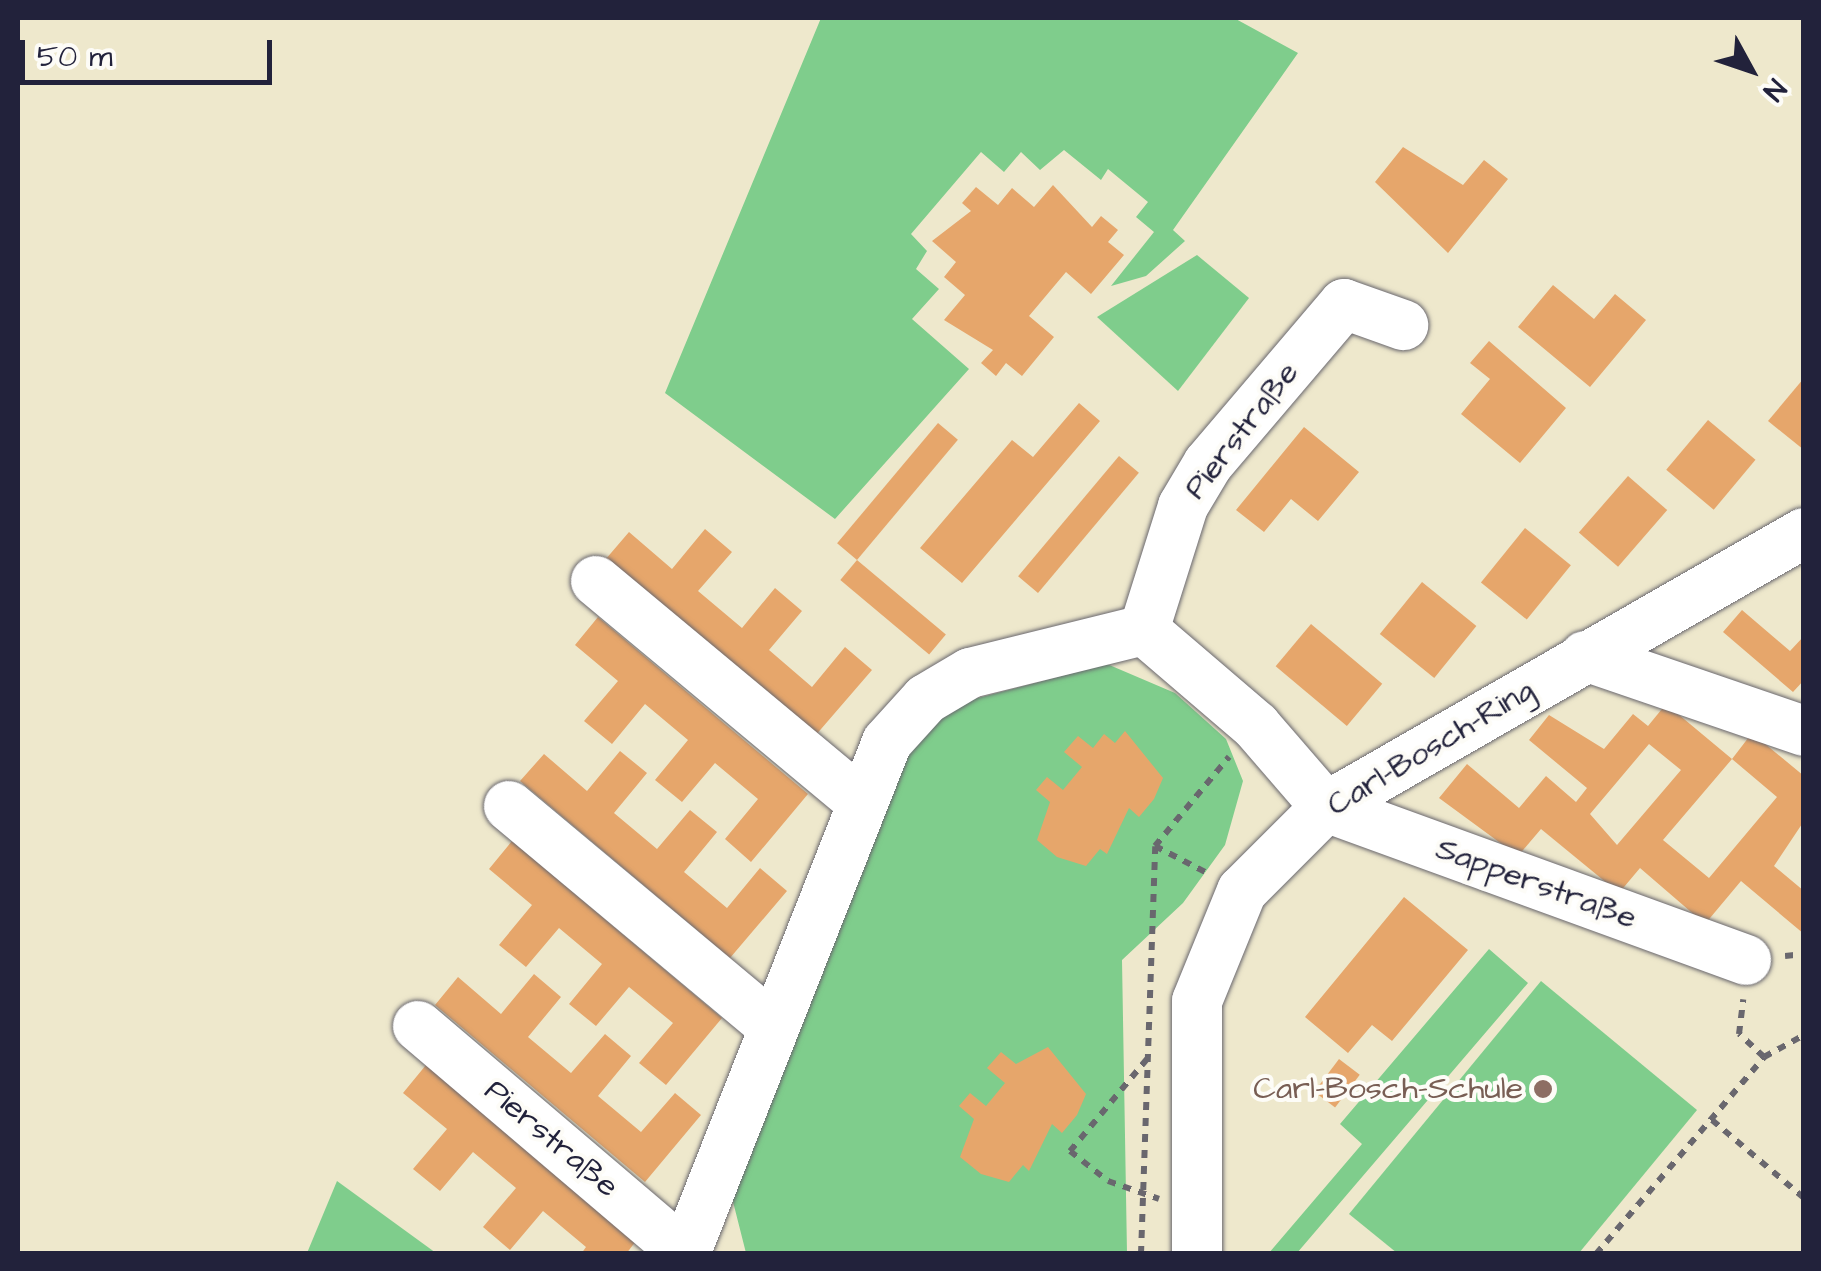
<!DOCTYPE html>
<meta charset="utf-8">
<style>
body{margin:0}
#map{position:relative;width:1821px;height:1271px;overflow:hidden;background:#eee8cc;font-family:"Architects Daughter",sans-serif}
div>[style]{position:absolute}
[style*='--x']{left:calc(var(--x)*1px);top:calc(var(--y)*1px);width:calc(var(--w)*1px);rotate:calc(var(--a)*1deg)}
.green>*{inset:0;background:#7fcd8c}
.building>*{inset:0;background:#e6a66b;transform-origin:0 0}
.path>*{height:6px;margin-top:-3px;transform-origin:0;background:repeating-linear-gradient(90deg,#69676e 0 8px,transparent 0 16px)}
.roads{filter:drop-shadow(0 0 2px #69676e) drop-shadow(0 0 2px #69676e)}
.minor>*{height:50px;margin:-25px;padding:0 25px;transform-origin:25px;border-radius:25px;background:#fff}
.dots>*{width:28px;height:28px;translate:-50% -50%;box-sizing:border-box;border:5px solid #fdfcf7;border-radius:50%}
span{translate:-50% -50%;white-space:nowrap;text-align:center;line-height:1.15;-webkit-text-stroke:8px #fdfcf7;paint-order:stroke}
.street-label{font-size:32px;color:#22223b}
.education-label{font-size:32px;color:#785e54}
.right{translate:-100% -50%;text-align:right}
.frame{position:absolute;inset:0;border:20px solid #22223b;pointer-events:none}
.north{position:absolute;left:1701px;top:20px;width:100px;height:100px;-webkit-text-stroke:8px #fdfcf7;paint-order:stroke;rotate:130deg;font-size:28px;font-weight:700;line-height:40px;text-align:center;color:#22223b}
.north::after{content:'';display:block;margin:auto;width:35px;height:45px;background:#22223b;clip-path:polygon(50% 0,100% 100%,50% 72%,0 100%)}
.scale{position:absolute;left:20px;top:40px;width:252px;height:45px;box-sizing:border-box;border:5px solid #22223b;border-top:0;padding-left:12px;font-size:30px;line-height:35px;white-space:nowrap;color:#22223b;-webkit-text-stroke:8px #fdfcf7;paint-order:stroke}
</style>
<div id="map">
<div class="green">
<i style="clip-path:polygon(821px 18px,1234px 18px,1298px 53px,1173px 230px,1185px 241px,1146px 276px,1111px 286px,1154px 232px,1136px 217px,1148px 202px,1108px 169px,1101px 180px,1064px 150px,1040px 170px,1021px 152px,1004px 172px,981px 152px,911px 234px,927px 251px,916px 269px,939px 289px,912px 319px,969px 369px,835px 519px,665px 393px)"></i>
<i style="clip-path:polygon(1197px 255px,1249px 298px,1178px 391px,1097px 317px)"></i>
<i style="clip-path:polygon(1107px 664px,1175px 693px,1226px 739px,1243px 781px,1225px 845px,1183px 903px,1122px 960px,1127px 1253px,746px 1253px,728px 1182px,912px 745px,955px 704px)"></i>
<i style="clip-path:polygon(1489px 949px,1528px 983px,1297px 1253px,1269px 1253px,1362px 1144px,1340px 1124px)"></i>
<i style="clip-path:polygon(1541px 981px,1697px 1110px,1579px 1253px,1397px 1253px,1349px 1214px)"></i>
<i style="clip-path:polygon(337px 1181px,436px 1253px,307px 1253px)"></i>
</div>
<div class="building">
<i style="clip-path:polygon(1403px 147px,1463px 185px,1484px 160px,1508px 179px,1448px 253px,1375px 182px)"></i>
<i style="clip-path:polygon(1053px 185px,1092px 227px,1101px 216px,1118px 230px,1108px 242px,1124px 255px,1091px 294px,1066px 272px,1029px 316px,1054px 337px,1022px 376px,1006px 363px,996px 376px,981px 363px,993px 350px,944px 320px,965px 295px,944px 277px,956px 262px,932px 241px,971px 211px,962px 203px,976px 187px,998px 205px,1012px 188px,1034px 207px)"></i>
<i style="clip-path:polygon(1553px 285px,1594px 319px,1615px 294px,1646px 320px,1590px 387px,1518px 327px)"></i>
<i style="clip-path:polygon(1489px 341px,1566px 408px,1520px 463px,1461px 414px,1490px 379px,1470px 363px)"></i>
<i style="clip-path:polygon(1804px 378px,1804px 450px,1768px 421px)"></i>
<i style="clip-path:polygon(1079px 403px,1100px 421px,962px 583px,920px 548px,1012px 440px,1033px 457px)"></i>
<i style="left:1708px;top:420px;width:62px;height:65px;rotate:40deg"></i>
<i style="left:938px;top:423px;width:26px;height:157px;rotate:40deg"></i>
<i style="clip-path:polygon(1304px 427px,1359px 472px,1318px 521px,1291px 499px,1264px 532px,1236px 510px)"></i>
<i style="left:1119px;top:456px;width:26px;height:157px;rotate:40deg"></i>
<i style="left:1628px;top:476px;width:52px;height:75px;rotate:41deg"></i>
<i style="left:1525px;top:528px;width:59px;height:70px;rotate:39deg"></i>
<i style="clip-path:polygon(705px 529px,732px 552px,698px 591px,742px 628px,775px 588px,802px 611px,769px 650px,812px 687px,845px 647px,872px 670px,815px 736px,605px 560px,629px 532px,672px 569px)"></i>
<i style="left:857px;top:560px;width:116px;height:26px;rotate:40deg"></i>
<i style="left:1422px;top:582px;width:70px;height:67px;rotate:39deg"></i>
<i style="clip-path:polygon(1742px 610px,1790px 651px,1804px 636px,1804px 680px,1793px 692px,1723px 632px)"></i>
<i style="clip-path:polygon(598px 617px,808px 794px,751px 862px,725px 839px,758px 799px,715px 763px,682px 802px,655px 780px,688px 740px,645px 704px,612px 744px,584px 721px,618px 681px,575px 645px)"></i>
<i style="left:1311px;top:624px;width:93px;height:55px;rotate:40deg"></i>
<i style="clip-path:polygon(evenodd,1666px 704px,1732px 759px,1663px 840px,1709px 878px,1777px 797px,1732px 759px,1752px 733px,1804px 776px,1804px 821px,1774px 866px,1804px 891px,1804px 934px,1741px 881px,1705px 924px,1640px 868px,1619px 893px,1541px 829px,1518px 856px,1439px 798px,1467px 764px,1519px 808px,1546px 776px,1576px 802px,1587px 788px,1529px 740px,1549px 715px,1604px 749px,1633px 714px,1648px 726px,1666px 704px,1649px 744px,1681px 770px,1617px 845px,1590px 814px,1649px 744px)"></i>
<i style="clip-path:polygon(1125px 731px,1163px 778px,1154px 799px,1139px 817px,1129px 808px,1107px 854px,1100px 849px,1086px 866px,1057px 857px,1037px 840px,1050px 802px,1036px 790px,1047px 777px,1063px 790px,1082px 767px,1064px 752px,1078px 736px,1093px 748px,1104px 734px,1115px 743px)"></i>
<i style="clip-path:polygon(620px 751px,647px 773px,614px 813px,657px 849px,690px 810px,717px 832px,684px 872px,727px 908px,760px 868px,787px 891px,730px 958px,520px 781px,544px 754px,587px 791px)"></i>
<i style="clip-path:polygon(512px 841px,722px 1018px,666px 1085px,639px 1063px,673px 1023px,629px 987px,596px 1026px,569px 1004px,602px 964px,559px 928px,526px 967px,499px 945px,532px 905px,489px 869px)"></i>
<i style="clip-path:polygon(1404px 897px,1468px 950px,1392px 1041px,1372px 1025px,1348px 1053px,1305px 1017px)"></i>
<i style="clip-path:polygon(534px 974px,561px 997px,528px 1037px,571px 1073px,605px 1034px,631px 1056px,598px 1096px,641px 1132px,675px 1093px,701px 1115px,645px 1182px,435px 1005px,458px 977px,501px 1014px)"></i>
<i style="clip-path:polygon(1048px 1047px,1086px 1094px,1077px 1115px,1062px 1133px,1052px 1124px,1029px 1171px,1023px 1165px,1009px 1182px,981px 1174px,960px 1157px,974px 1119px,959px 1106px,970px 1093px,986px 1106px,1005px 1083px,987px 1068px,1001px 1052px,1016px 1064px)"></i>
<i style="left:1339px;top:1059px;width:26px;height:41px;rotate:37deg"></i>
<i style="clip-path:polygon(426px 1065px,636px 1241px,626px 1254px,581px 1254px,586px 1247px,543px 1211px,510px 1250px,483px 1227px,516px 1188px,473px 1152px,440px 1191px,413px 1169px,447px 1129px,403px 1093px)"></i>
</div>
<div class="path">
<i style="--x:1155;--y:846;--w:59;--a:27.4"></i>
<i style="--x:1785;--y:956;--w:19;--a:-6"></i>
<i style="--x:1764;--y:1057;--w:46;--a:-28.8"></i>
<i style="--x:1147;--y:1059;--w:120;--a:129.9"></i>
<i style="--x:1070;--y:1151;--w:48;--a:38.3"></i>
<i style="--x:1108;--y:1181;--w:54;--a:19.4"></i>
<i style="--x:1712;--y:1120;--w:121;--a:40.3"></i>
<i style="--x:1141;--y:1254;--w:408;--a:-88"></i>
<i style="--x:1155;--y:846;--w:116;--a:-50.3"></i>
<i style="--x:1596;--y:1254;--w:259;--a:-49.5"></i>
<i style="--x:1764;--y:1057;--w:34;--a:-137"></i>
<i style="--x:1739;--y:1034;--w:35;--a:-83"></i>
</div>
<div class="roads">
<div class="minor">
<i style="--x:596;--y:581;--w:344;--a:39.8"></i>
<i style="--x:1144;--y:630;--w:130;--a:-72.5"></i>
<i style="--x:1183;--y:506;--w:49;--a:-59.2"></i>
<i style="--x:1208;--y:464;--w:210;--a:-49.6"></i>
<i style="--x:1344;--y:304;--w:63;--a:19.6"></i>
<i style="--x:1585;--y:656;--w:231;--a:18.9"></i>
<i style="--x:509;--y:806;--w:343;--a:39.9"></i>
<i style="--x:418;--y:1026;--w:350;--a:40.4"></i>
<i style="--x:685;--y:1254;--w:550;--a:-68.47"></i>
<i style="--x:887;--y:742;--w:58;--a:-47.8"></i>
<i style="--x:926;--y:699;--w:51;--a:-30.6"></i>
<i style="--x:970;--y:673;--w:179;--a:-13.9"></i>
<i style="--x:1144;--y:630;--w:148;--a:40.6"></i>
<i style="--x:1256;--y:726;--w:107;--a:49.2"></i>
<i style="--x:1326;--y:807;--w:447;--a:20"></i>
<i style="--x:1197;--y:1254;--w:253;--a:-90"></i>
<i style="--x:1197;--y:1001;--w:119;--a:-67.8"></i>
<i style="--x:1242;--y:891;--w:119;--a:-45"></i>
<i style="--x:1326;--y:807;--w:551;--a:-29.82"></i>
</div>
</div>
<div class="dots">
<i style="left:1543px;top:1089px;background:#8d6e63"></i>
</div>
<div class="street-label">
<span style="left:1242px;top:431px;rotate:-52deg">Pierstraße</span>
<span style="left:1431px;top:748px;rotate:-31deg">Carl-Bosch-Ring</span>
<span style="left:1536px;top:884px;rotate:20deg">Sapperstraße</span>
<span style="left:551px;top:1139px;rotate:40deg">Pierstraße</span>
</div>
<div class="education-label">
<span class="right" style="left:1523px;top:1089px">Carl-Bosch-Schule</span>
</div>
<div class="frame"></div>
<div class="north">N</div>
<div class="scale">50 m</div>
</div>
